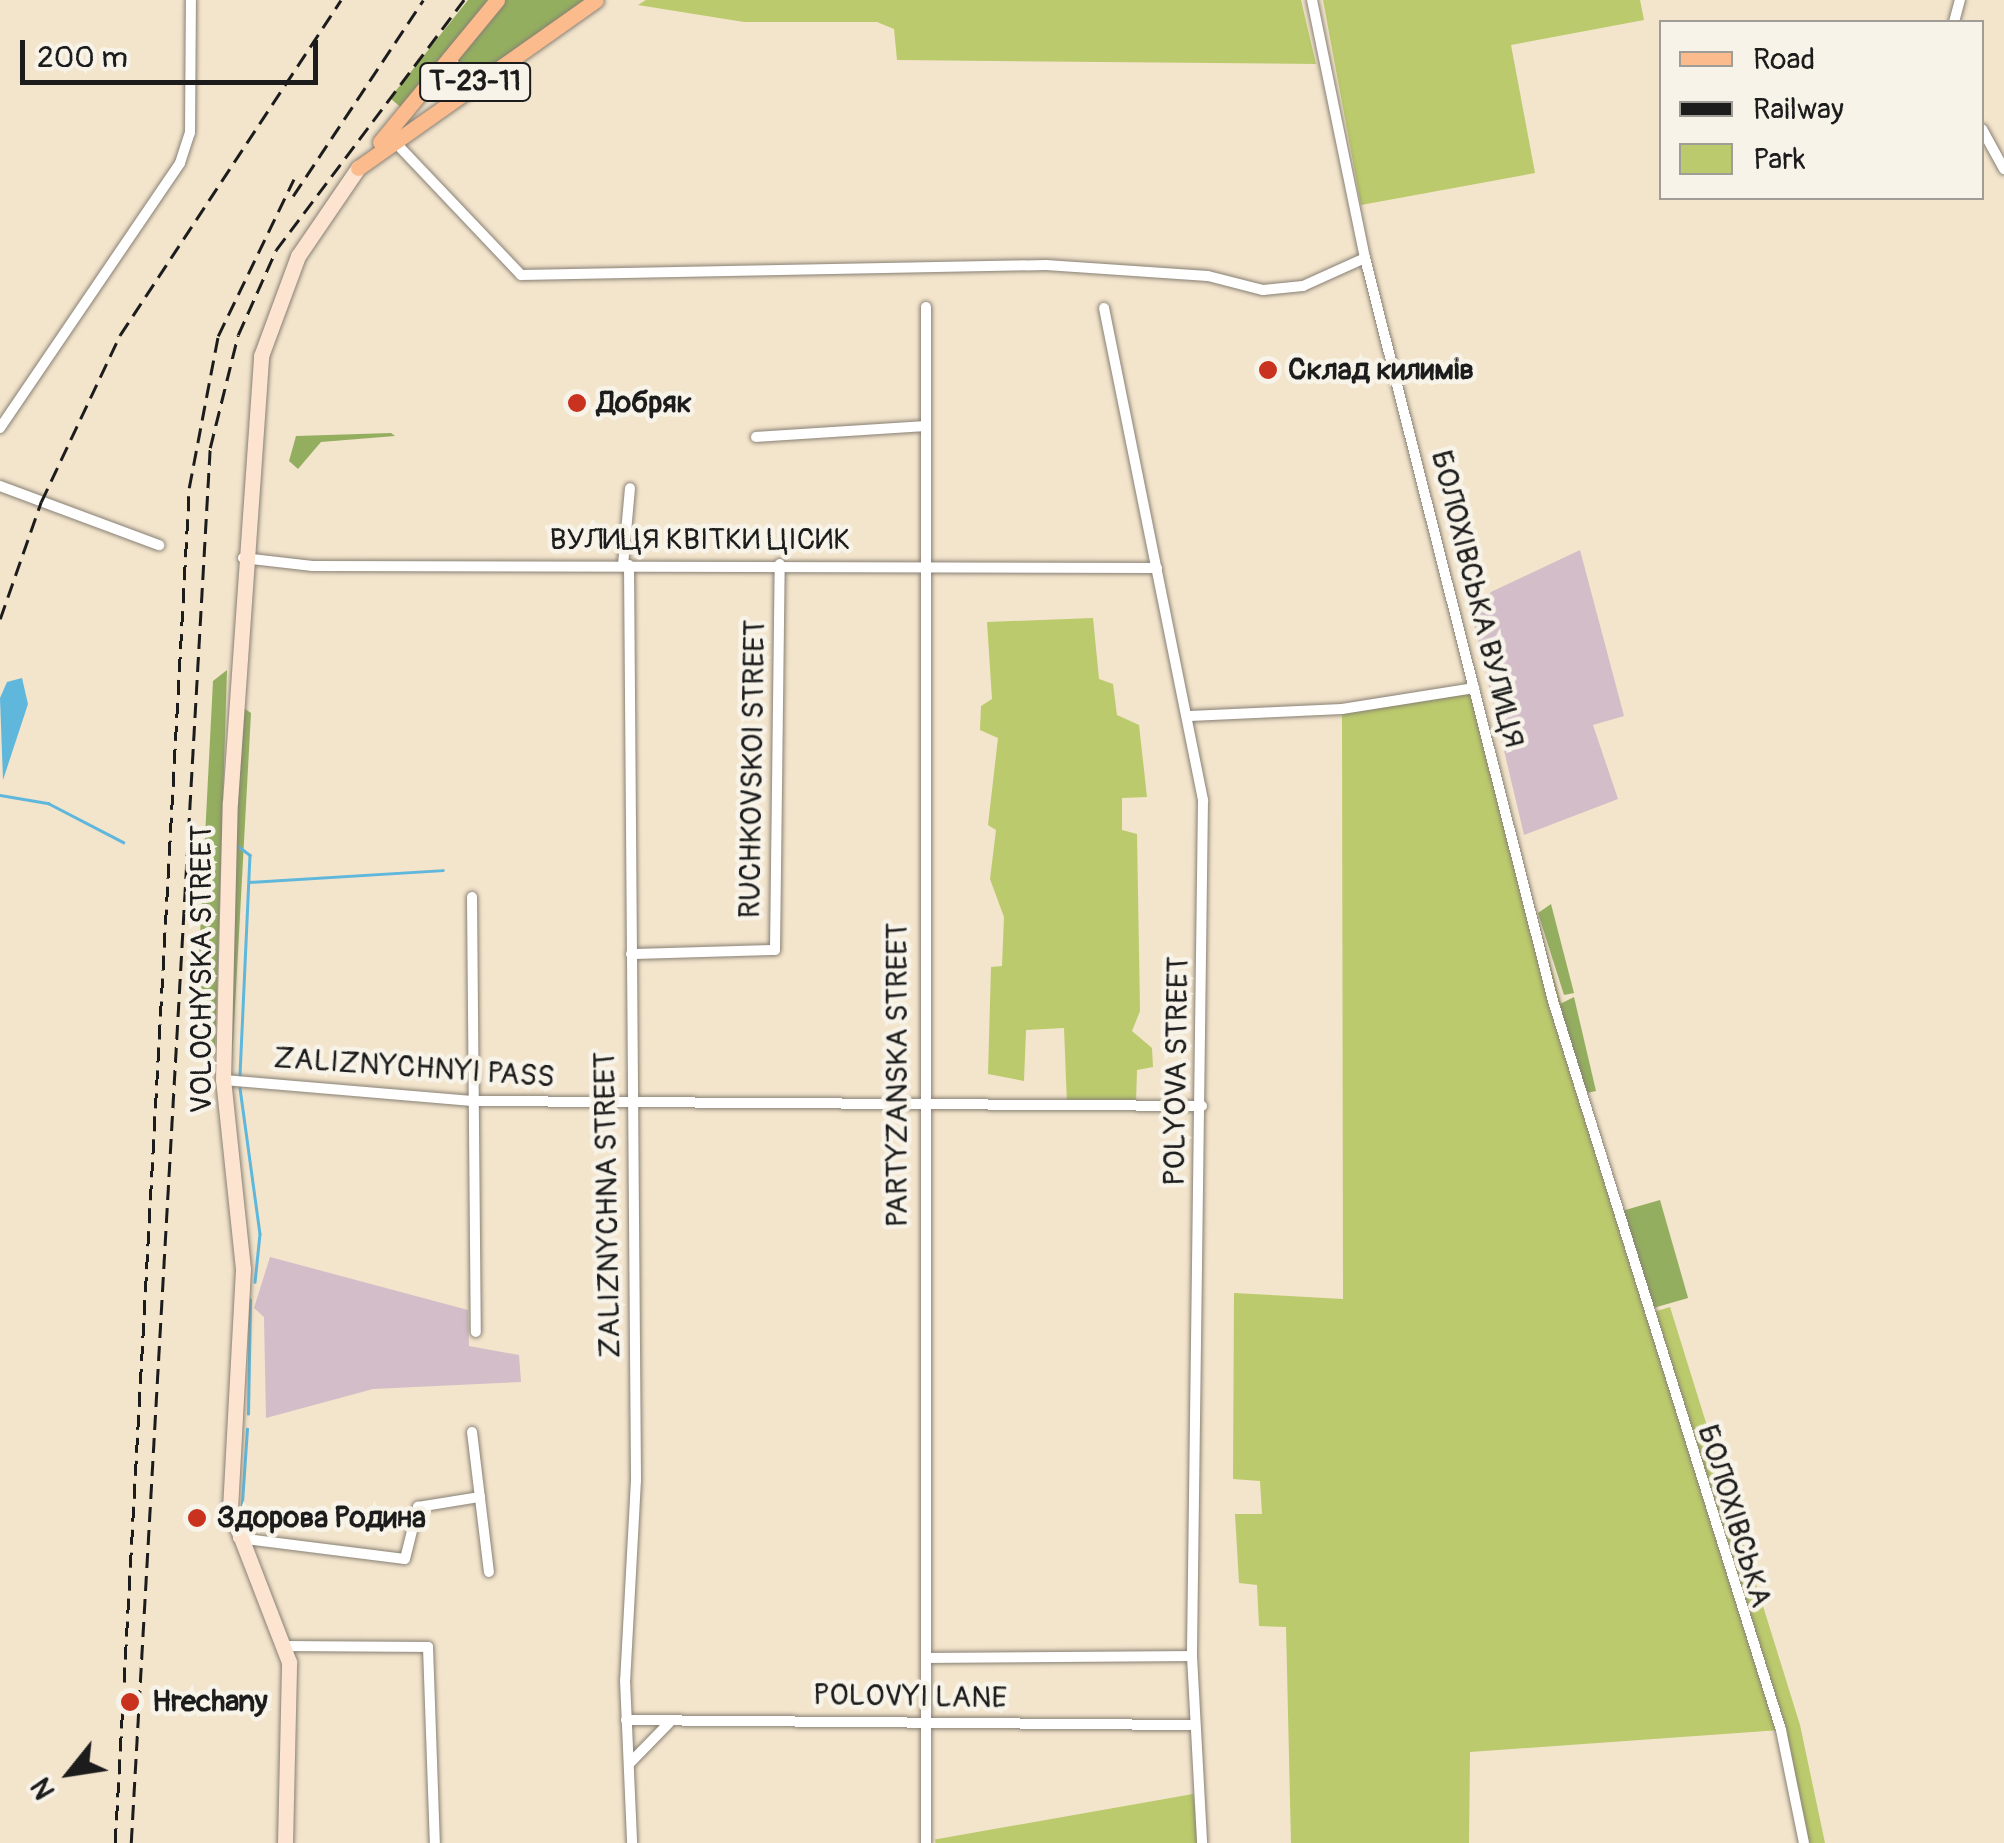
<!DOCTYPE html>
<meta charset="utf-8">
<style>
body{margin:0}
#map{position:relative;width:2004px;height:1843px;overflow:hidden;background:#f3e4cc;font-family:Pangolin,sans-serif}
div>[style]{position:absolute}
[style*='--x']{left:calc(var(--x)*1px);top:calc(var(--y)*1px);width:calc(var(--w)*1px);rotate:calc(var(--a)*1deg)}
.industrial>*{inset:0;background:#d2bdc8}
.green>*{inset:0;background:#bbca6c;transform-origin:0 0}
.forest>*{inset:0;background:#94ae60;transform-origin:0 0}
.water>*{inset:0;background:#5fb7dc}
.stream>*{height:2.5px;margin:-1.25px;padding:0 1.25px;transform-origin:1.25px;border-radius:1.25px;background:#5fb7dc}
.roads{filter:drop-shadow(0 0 2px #888074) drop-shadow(0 0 2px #888074)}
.street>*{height:10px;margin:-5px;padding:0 5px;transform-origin:5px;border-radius:5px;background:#fff}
.secondary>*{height:15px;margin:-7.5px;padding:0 7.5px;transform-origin:7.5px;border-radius:7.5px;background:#fde4d1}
.primary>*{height:15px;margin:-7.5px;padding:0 7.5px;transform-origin:7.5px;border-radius:7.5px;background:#fbbb8d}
.rail>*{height:2.5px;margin-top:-1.25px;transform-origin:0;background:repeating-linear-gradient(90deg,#1c1c1c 0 15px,transparent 0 23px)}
.dots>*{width:28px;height:28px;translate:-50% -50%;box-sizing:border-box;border:5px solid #f7f3e8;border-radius:50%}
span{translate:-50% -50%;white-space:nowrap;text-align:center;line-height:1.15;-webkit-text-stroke:9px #f7f3e8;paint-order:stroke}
.shield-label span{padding:2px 8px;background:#f7f3e8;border:2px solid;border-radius:8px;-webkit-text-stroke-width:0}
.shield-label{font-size:28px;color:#1c1c1c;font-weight:700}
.poi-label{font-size:30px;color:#1c1c1c;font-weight:700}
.left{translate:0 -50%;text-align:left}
.street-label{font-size:30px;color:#1c1c1c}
.legend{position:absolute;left:1659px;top:20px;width:325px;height:180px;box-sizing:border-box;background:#f7f3e8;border:2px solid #9f9d96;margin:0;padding:12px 18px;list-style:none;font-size:30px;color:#1c1c1c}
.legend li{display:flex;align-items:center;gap:20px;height:50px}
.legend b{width:50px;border:2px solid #9f9d96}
.north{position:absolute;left:20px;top:1723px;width:100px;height:100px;-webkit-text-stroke:8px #f7f3e8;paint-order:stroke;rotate:240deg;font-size:28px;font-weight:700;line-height:40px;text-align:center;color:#1c1c1c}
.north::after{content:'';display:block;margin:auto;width:35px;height:45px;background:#1c1c1c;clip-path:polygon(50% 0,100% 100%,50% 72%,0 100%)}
.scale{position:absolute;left:20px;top:40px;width:298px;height:45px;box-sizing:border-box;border:5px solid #1c1c1c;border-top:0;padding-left:12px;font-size:30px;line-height:35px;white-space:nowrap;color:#1c1c1c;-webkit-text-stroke:8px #f7f3e8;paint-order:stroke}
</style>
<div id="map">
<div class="industrial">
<i style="clip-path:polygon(1580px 550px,1624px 716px,1593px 725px,1618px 799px,1524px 835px,1472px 615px,1491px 592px)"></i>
<i style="clip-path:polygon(270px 1257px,468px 1310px,469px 1346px,519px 1355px,521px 1382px,373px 1389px,266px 1418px,264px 1317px,254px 1308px)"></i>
</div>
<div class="green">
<i style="clip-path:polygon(646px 0,1301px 0,1316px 64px,897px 60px,894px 29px,877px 22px,744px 22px,638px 5px)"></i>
<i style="clip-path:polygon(1323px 0,1640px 0,1644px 20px,1511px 45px,1535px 173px,1361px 205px)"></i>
<i style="clip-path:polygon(1093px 618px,1099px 679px,1113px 684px,1117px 715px,1139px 725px,1147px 797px,1122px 798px,1122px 830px,1137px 834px,1140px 1011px,1132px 1031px,1152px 1048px,1153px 1067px,1137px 1070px,1136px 1103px,1067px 1104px,1064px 1028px,1026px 1030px,1024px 1081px,988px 1074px,991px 967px,1002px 966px,1004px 917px,990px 879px,996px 830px,988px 825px,998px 738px,980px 730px,981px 706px,992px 699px,987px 622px)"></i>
<i style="clip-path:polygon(1474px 688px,1647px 1314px,1670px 1307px,1800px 1725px,1825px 1843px,1804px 1843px,1781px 1730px,1470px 1752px,1469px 1843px,1291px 1843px,1286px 1627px,1259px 1626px,1257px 1585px,1239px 1583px,1235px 1514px,1262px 1514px,1260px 1481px,1233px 1479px,1234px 1293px,1343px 1299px,1342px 709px)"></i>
<i style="left:1193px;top:1794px;width:50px;height:262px;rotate:80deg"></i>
</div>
<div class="forest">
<i style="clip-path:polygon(468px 0,587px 0,481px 73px,449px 59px,405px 111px,390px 98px)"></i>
<i style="clip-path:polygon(296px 436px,391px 433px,395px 436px,321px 442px,298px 469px,289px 461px)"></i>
<i style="clip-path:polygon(227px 670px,215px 1055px,207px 1066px,199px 954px,213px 681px)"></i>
<i style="clip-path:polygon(245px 709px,251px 713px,232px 1062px,238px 712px)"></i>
<i style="clip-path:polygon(1551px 904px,1574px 993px,1564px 995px,1538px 913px)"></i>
<i style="clip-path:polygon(1574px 997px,1596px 1091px,1583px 1094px,1560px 1004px)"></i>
<i style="left:1660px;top:1200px;width:102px;height:38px;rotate:74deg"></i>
</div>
<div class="water">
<i style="clip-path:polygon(22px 678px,28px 704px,3px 780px,0 698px,7px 682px)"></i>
</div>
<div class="stream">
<i style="--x:0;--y:795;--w:49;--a:9.5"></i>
<i style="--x:48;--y:803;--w:85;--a:27.5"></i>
<i style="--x:238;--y:846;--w:15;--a:37"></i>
<i style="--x:250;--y:855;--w:222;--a:92.6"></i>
<i style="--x:249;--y:882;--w:194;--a:-3.5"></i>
<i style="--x:240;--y:1088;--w:147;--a:82.2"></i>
<i style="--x:260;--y:1234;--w:48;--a:95.9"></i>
<i style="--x:248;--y:1414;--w:114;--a:-89"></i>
<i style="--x:241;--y:1517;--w:88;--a:-86.1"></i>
</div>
<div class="roads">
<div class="street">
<i style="--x:1312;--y:0;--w:263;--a:78.4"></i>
<i style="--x:1365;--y:258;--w:766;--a:75.8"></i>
<i style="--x:1553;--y:1001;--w:764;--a:72.63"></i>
<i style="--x:1781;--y:1730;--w:115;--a:78.5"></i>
<i style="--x:1954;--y:22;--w:23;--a:-75"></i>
<i style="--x:1982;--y:129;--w:46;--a:61.2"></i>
<i style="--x:393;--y:140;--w:186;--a:46.5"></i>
<i style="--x:521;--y:275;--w:525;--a:-1.09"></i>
<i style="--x:1046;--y:265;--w:162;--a:3.9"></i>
<i style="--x:1208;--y:276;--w:57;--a:14.3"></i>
<i style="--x:1263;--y:290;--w:40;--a:-5.7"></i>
<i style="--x:1303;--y:286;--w:68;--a:-24.3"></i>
<i style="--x:1104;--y:308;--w:502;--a:78.62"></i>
<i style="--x:1203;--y:800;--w:856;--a:90.74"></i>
<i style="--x:1192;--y:1656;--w:187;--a:86.9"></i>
<i style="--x:0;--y:428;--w:320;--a:-55.8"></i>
<i style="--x:180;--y:163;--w:32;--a:-72"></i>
<i style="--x:190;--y:133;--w:133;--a:-89.6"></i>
<i style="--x:756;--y:437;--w:169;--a:-3.7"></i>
<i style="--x:0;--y:486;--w:170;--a:20.4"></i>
<i style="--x:243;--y:558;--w:70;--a:6.5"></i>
<i style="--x:313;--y:566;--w:844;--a:0.14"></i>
<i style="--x:623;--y:565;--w:77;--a:-84.8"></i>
<i style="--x:629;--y:565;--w:915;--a:89.56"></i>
<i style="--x:636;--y:1480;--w:200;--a:93.1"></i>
<i style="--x:625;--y:1680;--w:163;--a:87.5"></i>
<i style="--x:1190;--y:716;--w:152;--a:-2.6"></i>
<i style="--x:1342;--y:709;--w:134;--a:-9"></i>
<i style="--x:472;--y:897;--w:435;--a:89.5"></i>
<i style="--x:631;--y:954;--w:144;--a:-1.6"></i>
<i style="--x:775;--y:950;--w:386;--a:-89.3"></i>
<i style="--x:223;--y:1080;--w:251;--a:4.8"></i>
<i style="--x:473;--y:1101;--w:729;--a:0.39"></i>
<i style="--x:472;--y:1432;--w:141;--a:83.1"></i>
<i style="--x:238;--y:1538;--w:168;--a:7.2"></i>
<i style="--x:405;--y:1559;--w:54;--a:-76"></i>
<i style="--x:418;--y:1507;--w:63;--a:-9.2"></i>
<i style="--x:285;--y:1646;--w:143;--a:0.4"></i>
<i style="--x:428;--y:1647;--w:196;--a:88"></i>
<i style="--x:927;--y:1658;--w:265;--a:-0.4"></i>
<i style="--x:626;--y:1720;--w:567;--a:0.51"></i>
<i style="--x:630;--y:1763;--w:56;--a:-45.7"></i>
<i style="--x:926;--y:1843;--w:1536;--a:-90"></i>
</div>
<div class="secondary">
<i style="--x:449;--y:59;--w:14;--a:69"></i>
<i style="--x:454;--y:72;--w:24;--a:19"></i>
<i style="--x:285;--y:1843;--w:181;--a:-88.7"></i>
<i style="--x:289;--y:1662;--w:164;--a:-111.1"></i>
<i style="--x:230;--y:1509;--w:240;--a:-86.9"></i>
<i style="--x:243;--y:1269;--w:190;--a:-96"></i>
<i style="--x:223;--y:1080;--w:278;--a:-88.6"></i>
<i style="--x:230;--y:802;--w:447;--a:-86"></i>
<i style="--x:261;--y:356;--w:107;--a:-69.7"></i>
<i style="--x:298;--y:256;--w:107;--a:-55.7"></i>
</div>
<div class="primary">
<i style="--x:380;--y:142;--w:184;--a:-50.5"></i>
<i style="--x:358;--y:168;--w:291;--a:-35.2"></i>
</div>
</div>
<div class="rail">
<i style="--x:293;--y:196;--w:235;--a:-56.4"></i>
<i style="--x:0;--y:619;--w:124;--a:-70.7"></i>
<i style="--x:41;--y:502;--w:185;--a:-64.7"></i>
<i style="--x:120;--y:335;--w:401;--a:-56.6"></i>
<i style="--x:115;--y:1843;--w:1357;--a:-86.87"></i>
<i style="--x:189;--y:488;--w:155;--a:-79.2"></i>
<i style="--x:218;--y:336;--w:174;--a:-64.2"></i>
<i style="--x:131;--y:1843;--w:1397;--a:-86.76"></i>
<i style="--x:210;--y:448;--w:116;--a:-76.1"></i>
<i style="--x:238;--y:335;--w:93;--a:-65.9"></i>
<i style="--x:276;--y:250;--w:313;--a:-53.1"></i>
</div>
<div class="dots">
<i style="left:1268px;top:370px;background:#c8321e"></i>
<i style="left:577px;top:403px;background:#c8321e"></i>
<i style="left:197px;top:1518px;background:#c8321e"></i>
<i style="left:130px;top:1702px;background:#c8321e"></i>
</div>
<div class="shield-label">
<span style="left:475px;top:82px">Т-23-11</span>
</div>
<div class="poi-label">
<span class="left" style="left:1288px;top:370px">Склад килимів</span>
<span class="left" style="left:597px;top:403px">Добряк</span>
<span class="left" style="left:217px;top:1518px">Здорова Родина</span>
<span class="left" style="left:152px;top:1702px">Hrechany</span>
</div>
<div class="street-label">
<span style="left:700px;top:540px">ВУЛИЦЯ КВІТКИ ЦІСИК</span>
<span style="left:1477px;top:599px;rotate:76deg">БОЛОХІВСЬКА ВУЛИЦЯ</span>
<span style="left:753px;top:769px;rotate:-89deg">RUCHKOVSKOI STREET</span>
<span style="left:202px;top:969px;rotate:-90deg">VOLOCHYSKA STREET</span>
<span style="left:414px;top:1068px;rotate:4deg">ZALIZNYCHNYI PASS</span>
<span style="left:1177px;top:1071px;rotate:-89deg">POLYOVA STREET</span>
<span style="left:898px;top:1075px;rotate:-90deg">PARTYZANSKA STREET</span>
<span style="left:608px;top:1205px;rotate:-91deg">ZALIZNYCHNA STREET</span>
<span style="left:1734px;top:1516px;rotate:73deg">БОЛОХІВСЬКА</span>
<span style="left:910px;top:1697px;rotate:1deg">POLOVYI LANE</span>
</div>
<ul class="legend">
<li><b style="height:12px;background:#fbbb8d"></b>Road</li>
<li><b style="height:12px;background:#1c1c1c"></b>Railway</li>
<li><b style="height:28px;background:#bbca6c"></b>Park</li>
</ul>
<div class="north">N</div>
<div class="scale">200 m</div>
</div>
